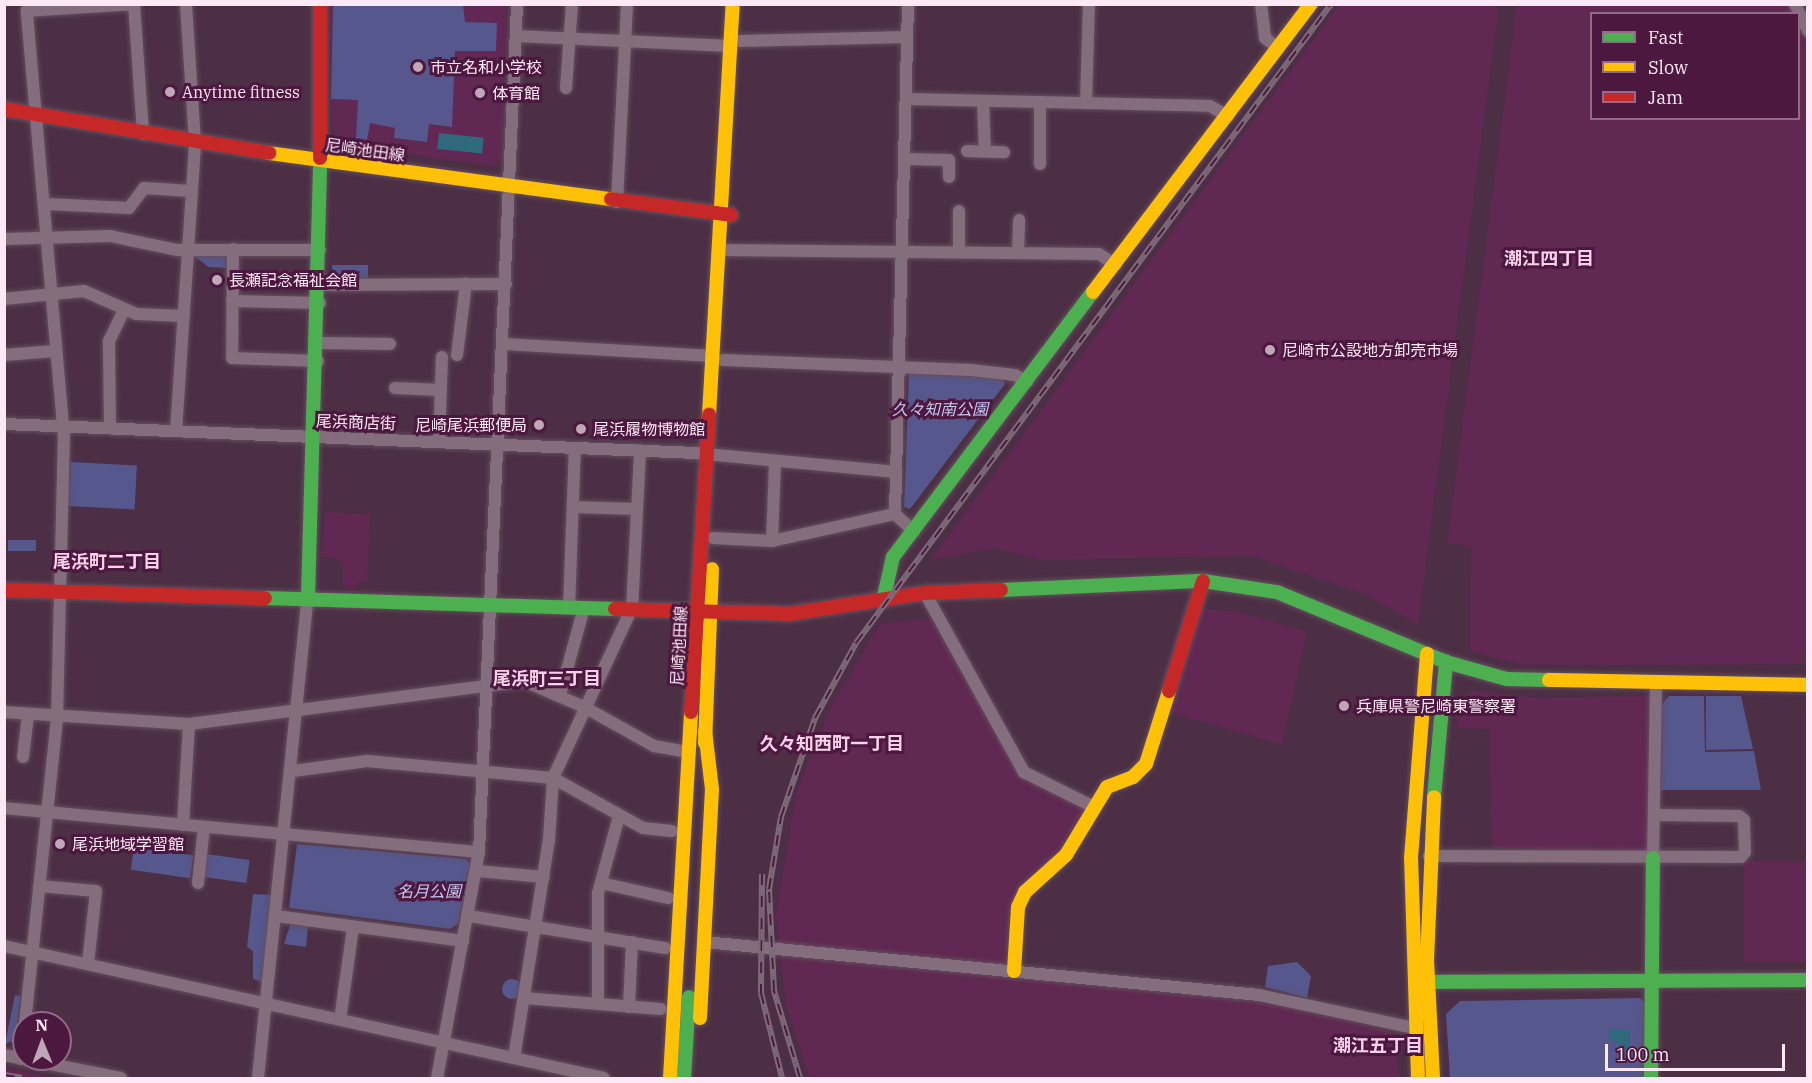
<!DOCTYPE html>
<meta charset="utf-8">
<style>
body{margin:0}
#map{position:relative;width:1812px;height:1083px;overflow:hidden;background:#4c2f44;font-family:"IBM Plex Serif","Noto Sans JP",serif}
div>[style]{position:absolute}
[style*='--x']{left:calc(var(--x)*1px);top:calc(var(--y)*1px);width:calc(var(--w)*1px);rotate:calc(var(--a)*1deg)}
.built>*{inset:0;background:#602852;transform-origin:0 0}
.green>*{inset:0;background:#56578d;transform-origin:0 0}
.round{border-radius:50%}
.water>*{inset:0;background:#2f697c;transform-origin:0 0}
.roads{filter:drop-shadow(0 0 2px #644e5e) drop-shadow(0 0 2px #644e5e)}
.street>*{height:12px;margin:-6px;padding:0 6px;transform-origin:6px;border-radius:6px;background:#846d7d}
.fast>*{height:14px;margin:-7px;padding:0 7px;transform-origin:7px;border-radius:7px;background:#4caf50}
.slow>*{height:14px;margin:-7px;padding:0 7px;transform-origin:7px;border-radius:7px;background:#ffc107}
.jam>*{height:14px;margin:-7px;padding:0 7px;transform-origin:7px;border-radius:7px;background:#c62828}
.rail>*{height:6px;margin-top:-3px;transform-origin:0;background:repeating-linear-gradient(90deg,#4d183f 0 11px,#7f6a7a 0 22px);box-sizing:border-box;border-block:2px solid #7f6a7a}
.dots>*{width:16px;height:16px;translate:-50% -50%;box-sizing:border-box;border:3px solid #4d183f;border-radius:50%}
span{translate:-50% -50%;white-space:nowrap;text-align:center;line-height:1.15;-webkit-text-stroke:6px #4d183f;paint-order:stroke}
.poi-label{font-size:16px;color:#fde8f5}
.left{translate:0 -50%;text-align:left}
.right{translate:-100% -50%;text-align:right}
.street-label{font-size:16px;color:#fde8f5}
.park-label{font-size:16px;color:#c3c9f4;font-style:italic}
.neighbourhood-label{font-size:18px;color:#f9d1eb;font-weight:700}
.frame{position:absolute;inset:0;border:6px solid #fde8f5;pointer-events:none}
.legend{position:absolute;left:1590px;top:12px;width:210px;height:108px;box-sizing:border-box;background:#4d183f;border:2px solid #936b88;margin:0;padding:8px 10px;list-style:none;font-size:18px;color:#fde8f5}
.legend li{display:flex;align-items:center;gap:12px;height:30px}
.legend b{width:30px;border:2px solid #936b88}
.north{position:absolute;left:12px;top:1011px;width:60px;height:60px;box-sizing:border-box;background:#4d183f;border:2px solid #936b88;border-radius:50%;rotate:359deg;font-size:16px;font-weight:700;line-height:24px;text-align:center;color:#fde8f5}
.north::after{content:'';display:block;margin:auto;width:21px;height:27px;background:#bfa7b7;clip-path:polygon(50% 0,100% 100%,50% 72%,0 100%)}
.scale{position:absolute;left:1605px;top:1044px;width:180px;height:27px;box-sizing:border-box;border:3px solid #fde8f5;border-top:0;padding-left:8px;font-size:18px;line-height:21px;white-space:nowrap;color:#fde8f5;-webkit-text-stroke:4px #4d183f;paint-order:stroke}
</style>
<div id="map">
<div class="built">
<i style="clip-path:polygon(1340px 4px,1499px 5px,1418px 624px,1364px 594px,1252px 556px,1040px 560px,996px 548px,931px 560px)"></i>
<i style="clip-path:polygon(330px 5px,507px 5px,501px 159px,494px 166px,350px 146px,332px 130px)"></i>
<i style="clip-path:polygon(1517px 5px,1790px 5px,1794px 13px,1592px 14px,1592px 118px,1798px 118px,1799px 24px,1807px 44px,1807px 664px,1523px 665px,1470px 651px,1471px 546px,1447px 543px)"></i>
<i style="clip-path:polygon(325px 512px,370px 514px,367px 582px,357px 582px,356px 589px,342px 588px,343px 566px,337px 558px,322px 557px)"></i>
<i style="clip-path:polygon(1202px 609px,1236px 611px,1307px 632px,1282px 744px,1171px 713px)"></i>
<i style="clip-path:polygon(931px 618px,1024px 772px,1094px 807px,1025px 892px,1014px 971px,1259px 995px,1396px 1034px,1399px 1078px,810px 1078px,786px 1005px,776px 915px,796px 794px,832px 706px,880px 624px)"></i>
<i style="clip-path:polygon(1474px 691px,1538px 698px,1646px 696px,1651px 702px,1651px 845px,1645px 851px,1492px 848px,1489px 729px,1457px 728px,1459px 700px)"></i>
<i style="left:1807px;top:861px;width:101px;height:63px;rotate:90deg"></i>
<i style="clip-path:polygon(5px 1068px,53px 1078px,5px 1078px)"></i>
</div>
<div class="green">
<i style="clip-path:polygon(333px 5px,463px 5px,465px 22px,497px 23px,496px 51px,455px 51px,452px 127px,429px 124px,427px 142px,394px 138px,395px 128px,370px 123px,367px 140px,356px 138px,358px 100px,331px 99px)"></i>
<i style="clip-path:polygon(190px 253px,225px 253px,229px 268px,209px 267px)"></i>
<i style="left:332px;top:265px;width:36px;height:16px"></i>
<i style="clip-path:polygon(909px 371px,1002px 376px,1005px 384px,910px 509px,904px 507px)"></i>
<i style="left:70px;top:462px;width:67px;height:44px;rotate:3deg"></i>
<i style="left:36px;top:540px;width:11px;height:28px;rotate:90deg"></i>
<i style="clip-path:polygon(1669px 696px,1704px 696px,1705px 752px,1754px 751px,1761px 790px,1661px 790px,1662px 704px)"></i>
<i style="clip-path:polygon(1706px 696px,1741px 696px,1753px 749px,1706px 750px)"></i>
<i style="clip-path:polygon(297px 844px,466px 859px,471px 864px,458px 924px,450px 929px,289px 908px)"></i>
<i style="left:134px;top:847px;width:60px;height:23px;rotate:8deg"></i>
<i style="left:206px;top:854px;width:44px;height:23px;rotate:8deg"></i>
<i style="clip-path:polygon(253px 894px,272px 895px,262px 982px,253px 979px,253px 951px,247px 947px)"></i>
<i style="clip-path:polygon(290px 925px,308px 926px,306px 947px,284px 944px)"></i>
<i style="clip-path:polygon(1297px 962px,1311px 976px,1307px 998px,1265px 987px,1268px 966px)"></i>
<i class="round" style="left:502px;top:979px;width:20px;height:20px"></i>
<i style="clip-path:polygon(15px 995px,21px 996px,15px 1040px,5px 1044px)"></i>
<i style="clip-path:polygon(1640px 998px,1645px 1003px,1644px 1078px,1450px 1078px,1446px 1014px,1460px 1001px)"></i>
</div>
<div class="water">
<i style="left:439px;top:133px;width:45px;height:16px;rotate:6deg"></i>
<i style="clip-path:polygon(1609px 1030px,1630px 1030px,1630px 1078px,1628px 1050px,1609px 1039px)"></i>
</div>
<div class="roads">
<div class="street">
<i style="--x:134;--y:4;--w:130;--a:86"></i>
<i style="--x:1261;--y:4;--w:34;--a:83"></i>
<i style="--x:1265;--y:38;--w:16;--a:38"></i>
<i style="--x:1795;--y:4;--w:30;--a:64"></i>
<i style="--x:516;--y:36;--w:214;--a:2.7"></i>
<i style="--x:740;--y:41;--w:167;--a:-1.4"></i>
<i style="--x:566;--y:88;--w:84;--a:-85.9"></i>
<i style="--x:907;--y:99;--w:303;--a:1.3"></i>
<i style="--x:1210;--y:106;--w:21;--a:29"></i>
<i style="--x:983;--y:102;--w:49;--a:87.7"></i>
<i style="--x:1086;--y:103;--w:99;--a:-88.3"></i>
<i style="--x:967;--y:151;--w:37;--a:2"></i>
<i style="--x:904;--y:159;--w:45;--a:1.3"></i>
<i style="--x:949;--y:160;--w:17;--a:90"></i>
<i style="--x:1040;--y:164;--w:62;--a:-90"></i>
<i style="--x:617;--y:202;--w:198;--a:-87.1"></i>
<i style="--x:46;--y:204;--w:83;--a:2.8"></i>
<i style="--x:129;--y:208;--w:25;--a:-53"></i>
<i style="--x:144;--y:188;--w:47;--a:3.7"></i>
<i style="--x:4;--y:239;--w:106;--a:-1.6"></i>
<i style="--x:110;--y:236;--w:68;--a:11.8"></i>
<i style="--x:177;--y:250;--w:143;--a:0"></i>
<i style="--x:233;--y:249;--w:109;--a:90.5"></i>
<i style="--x:232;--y:358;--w:86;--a:2"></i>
<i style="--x:721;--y:250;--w:378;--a:0.6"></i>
<i style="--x:1099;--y:254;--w:20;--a:33"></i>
<i style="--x:959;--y:252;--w:41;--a:-90"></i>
<i style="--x:1018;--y:253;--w:33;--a:-88"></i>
<i style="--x:320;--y:285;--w:186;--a:-0.3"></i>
<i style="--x:4;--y:299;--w:80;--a:-5.7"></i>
<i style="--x:84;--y:291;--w:57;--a:23.9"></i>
<i style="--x:136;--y:314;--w:47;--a:2.4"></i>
<i style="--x:232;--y:301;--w:88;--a:1.3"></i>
<i style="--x:319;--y:343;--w:71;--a:0.8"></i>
<i style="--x:504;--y:344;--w:209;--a:3.3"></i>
<i style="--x:4;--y:355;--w:51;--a:-4.5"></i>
<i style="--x:457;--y:355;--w:72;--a:-82.8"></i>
<i style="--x:723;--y:360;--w:248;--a:2.3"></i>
<i style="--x:971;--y:370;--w:44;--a:6.5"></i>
<i style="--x:1015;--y:375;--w:14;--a:30"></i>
<i style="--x:395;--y:388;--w:45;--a:2.5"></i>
<i style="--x:4;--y:424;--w:693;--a:2.4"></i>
<i style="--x:696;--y:453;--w:201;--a:5.4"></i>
<i style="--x:110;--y:428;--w:87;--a:-90.7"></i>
<i style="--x:109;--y:341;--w:34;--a:-64"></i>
<i style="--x:176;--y:431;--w:289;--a:-86.2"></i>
<i style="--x:195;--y:143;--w:139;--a:-93.7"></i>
<i style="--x:439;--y:442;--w:85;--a:-88"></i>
<i style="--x:573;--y:507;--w:64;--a:1.8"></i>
<i style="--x:895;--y:514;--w:510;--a:-88.54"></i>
<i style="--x:713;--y:538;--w:59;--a:2.9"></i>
<i style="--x:772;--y:541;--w:126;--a:-12.4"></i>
<i style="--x:895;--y:514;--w:26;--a:43"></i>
<i style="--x:772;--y:541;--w:77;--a:-87.8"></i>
<i style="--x:925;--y:593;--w:205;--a:61.1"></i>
<i style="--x:1024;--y:772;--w:78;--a:26.6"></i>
<i style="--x:569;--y:608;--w:160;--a:-87.9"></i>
<i style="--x:632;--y:610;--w:160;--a:-87.1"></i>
<i style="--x:560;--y:695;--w:90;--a:-74.6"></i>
<i style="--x:4;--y:712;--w:185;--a:3.7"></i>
<i style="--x:189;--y:724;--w:338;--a:-7.3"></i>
<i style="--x:524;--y:681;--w:68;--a:23.5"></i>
<i style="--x:586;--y:708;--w:78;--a:29.2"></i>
<i style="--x:654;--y:746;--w:28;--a:10"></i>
<i style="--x:23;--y:757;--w:42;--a:-83.2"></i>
<i style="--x:293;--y:771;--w:75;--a:-7.7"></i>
<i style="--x:367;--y:761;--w:187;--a:5.2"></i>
<i style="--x:553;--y:778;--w:103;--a:29.1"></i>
<i style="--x:643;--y:828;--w:29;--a:6"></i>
<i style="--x:4;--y:808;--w:477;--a:5.3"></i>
<i style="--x:183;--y:825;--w:101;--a:-86.6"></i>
<i style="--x:1429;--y:856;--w:312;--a:0.2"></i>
<i style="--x:1741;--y:857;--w:6;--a:-51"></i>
<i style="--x:1745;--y:852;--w:32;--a:-92"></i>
<i style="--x:1744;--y:820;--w:6;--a:-141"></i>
<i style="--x:1739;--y:816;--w:82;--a:-179.3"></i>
<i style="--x:1653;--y:858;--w:177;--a:-89"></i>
<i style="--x:477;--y:871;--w:67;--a:5.1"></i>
<i style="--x:198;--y:883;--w:56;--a:-83.9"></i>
<i style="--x:601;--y:883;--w:69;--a:12.6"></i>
<i style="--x:39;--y:886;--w:57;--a:5"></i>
<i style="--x:96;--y:891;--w:73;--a:96.3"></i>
<i style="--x:276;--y:916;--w:189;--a:7.6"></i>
<i style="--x:469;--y:916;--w:199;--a:9.3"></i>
<i style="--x:704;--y:942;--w:558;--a:5.45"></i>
<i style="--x:1259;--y:995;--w:158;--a:12"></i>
<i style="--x:4;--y:946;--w:614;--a:12.41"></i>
<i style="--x:524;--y:998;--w:137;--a:4.6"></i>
<i style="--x:598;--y:1004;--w:111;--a:-90"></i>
<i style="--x:598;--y:893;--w:80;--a:-74.7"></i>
<i style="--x:629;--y:1007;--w:65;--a:-87.4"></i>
<i style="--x:340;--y:1020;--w:94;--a:-82"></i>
<i style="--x:25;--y:1023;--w:307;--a:-84"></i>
<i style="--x:57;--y:718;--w:281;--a:-88.6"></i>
<i style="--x:64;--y:437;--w:428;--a:-95"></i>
<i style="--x:27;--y:11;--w:107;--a:-3.7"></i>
<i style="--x:4;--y:1055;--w:119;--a:11.1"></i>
<i style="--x:514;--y:1058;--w:221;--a:-80.9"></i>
<i style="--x:549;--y:840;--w:62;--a:-86.3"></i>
<i style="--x:553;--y:778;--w:185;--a:-65.1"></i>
<i style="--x:21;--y:1059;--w:24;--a:-83"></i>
<i style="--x:258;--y:1078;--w:483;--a:-84.1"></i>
<i style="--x:437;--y:1078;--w:230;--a:-79.5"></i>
<i style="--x:479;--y:852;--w:849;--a:-87.43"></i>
</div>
<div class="fast">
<i style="--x:1001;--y:590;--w:202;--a:-2.6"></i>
<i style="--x:1203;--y:581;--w:75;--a:8.5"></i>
<i style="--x:1277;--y:592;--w:183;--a:22.5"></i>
<i style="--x:1446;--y:662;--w:63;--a:15.6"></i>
<i style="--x:1507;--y:679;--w:42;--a:1.4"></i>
<i style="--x:884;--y:596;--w:40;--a:-77"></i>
<i style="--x:893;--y:557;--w:332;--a:-53"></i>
<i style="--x:265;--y:598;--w:350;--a:1.8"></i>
<i style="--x:308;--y:598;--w:440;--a:-88.4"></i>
<i style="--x:1434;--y:797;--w:136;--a:-84.9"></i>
<i style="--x:1416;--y:982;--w:392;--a:-0.3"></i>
<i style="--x:684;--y:1078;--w:81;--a:-86.5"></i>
<i style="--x:1651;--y:1078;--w:220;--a:-89.5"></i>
</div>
<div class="slow">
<i style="--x:269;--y:153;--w:345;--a:7.7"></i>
<i style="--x:1093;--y:292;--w:361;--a:-52.9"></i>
<i style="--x:709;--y:415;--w:412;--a:-86.7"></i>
<i style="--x:1549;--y:680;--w:259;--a:1.1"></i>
<i style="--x:705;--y:743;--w:174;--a:-87.7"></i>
<i style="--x:1014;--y:971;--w:64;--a:-86.4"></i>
<i style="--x:1018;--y:907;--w:17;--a:-65"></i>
<i style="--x:1025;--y:892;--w:55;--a:-42.1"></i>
<i style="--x:1066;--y:855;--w:79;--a:-58.9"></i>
<i style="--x:1107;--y:787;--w:28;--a:-21"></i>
<i style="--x:1133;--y:777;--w:18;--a:-45"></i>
<i style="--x:1146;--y:764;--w:77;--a:-72.5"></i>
<i style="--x:700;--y:1018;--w:229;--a:-87"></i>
<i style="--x:712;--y:789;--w:58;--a:-96.9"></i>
<i style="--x:670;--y:1078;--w:367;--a:-86.7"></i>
<i style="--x:1418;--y:1078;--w:220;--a:-91.8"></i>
<i style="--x:1411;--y:858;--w:205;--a:-85.5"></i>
<i style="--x:1433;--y:1078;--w:118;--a:-92.9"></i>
<i style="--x:1427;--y:960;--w:163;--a:-87.5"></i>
</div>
<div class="jam">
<i style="--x:320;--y:4;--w:154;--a:90"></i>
<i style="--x:4;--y:109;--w:269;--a:9.4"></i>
<i style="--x:611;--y:199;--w:121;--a:7.6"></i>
<i style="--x:4;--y:590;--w:261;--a:1.8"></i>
<i style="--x:615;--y:609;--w:174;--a:1.6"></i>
<i style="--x:789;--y:614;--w:138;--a:-8.8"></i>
<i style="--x:925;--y:593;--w:76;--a:-2.3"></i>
<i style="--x:1169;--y:691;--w:115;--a:-72.8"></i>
<i style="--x:691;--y:712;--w:298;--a:-86.5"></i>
</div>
</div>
<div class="rail">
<i style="--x:762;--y:874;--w:119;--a:90.5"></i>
<i style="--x:761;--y:993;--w:88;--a:76.1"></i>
<i style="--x:4;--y:1075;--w:18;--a:9"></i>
<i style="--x:800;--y:1078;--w:91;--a:-106.6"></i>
<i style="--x:774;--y:991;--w:102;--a:-92.8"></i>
<i style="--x:769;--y:889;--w:73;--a:-80.5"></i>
<i style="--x:781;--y:817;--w:105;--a:-71"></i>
<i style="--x:815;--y:718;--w:85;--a:-61.3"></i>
<i style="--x:856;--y:643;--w:796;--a:-53.37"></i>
</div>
<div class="dots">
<i style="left:418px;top:67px;background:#bfa7b7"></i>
<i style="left:170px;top:92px;background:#bfa7b7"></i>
<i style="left:480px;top:93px;background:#bfa7b7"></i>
<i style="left:217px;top:280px;background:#bfa7b7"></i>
<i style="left:1270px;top:350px;background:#bfa7b7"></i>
<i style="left:539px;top:425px;background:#bfa7b7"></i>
<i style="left:581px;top:429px;background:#bfa7b7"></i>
<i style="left:1344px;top:706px;background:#bfa7b7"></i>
<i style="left:60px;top:844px;background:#bfa7b7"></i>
</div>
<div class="poi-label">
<span class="left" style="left:430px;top:67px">市立名和小学校</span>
<span class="left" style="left:182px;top:92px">Anytime fitness</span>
<span class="left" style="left:492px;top:93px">体育館</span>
<span class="left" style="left:229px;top:280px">長瀬記念福祉会館</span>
<span class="left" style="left:1282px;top:350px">尼崎市公設地方卸売市場</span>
<span class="right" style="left:527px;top:425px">尼崎尾浜郵便局</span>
<span class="left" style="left:593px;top:429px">尾浜履物博物館</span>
<span class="left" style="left:1356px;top:706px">兵庫県警尼崎東警察署</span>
<span class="left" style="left:72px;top:844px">尾浜地域学習館</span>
</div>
<div class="street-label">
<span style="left:365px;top:150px;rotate:8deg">尼崎池田線</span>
<span style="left:356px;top:422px;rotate:2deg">尾浜商店街</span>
<span style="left:679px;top:646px;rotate:-87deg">尼崎池田線</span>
</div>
<div class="park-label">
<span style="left:940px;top:409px">久々知南公園</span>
<span style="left:429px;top:891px">名月公園</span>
</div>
<div class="neighbourhood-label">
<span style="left:1549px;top:259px">潮江四丁目</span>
<span style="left:107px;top:562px">尾浜町二丁目</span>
<span style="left:547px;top:679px">尾浜町三丁目</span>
<span style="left:832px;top:744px">久々知西町一丁目</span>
<span style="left:1378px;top:1046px">潮江五丁目</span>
</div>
<div class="frame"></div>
<ul class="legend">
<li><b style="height:8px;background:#4caf50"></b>Fast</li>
<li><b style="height:8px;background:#ffc107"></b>Slow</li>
<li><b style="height:8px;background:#c62828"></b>Jam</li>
</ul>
<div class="north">N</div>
<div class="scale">100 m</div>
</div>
